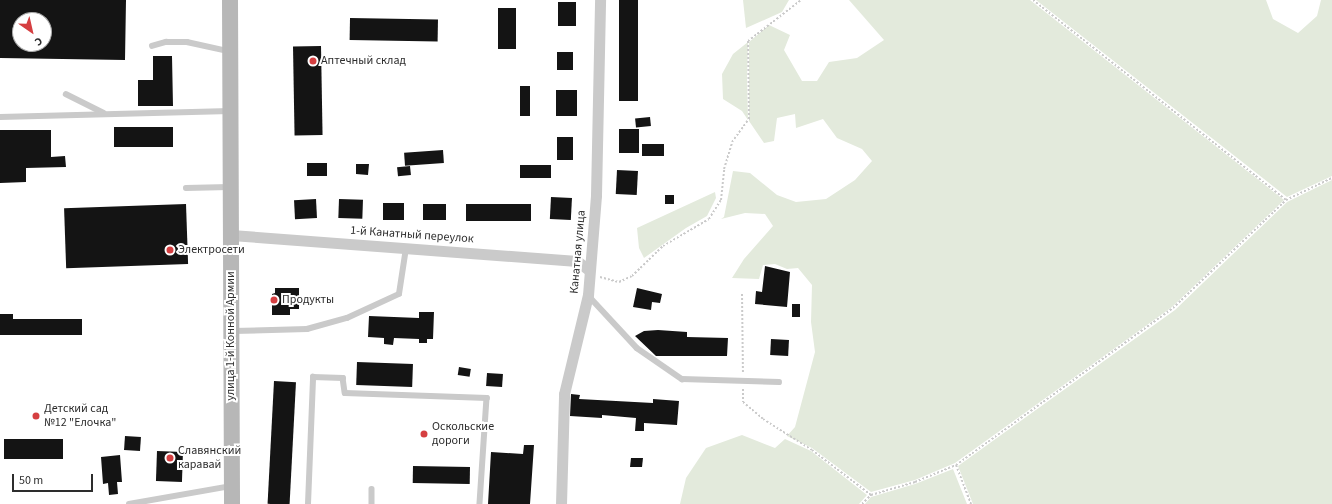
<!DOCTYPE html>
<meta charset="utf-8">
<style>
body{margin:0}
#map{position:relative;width:1332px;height:504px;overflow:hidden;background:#fff;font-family:"Source Sans 3",sans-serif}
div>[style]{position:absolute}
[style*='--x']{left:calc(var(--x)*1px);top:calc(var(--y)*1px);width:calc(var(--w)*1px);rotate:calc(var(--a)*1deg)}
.green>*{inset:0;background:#e3eadc}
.building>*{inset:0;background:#141414;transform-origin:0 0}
.path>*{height:2px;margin-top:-1px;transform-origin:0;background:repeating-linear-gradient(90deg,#cacaca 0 2px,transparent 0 4px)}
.service>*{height:5.5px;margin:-2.75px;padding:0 2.75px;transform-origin:2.75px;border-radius:2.75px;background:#cacaca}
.minor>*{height:11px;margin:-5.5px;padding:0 5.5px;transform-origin:5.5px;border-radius:5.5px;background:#cacaca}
.secondary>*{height:16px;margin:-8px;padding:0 8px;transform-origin:8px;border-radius:8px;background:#b7b7b7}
.dots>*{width:11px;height:11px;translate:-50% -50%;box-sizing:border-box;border:2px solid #fff;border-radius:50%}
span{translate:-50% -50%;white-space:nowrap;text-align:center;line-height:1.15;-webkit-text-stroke:4px #fff;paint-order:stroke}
.poi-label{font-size:12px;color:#2d2d2d}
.left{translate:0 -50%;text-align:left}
.street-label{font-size:12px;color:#2d2d2d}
.north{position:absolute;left:12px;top:12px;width:40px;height:40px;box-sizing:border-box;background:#fff;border:1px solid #ababab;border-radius:50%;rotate:146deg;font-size:11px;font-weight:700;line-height:16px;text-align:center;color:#2d2d2d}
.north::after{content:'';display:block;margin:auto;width:14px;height:18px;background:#d53f41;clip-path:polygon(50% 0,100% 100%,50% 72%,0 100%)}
.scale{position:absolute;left:12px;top:474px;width:81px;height:18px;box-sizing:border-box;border:2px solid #2d2d2d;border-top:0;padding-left:5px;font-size:12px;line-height:14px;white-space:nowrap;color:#2d2d2d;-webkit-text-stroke:3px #fff;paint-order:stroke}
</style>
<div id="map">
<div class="green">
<i style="clip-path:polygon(743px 0,789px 0,782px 12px,746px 28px)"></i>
<i style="clip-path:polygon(849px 0,1030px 0,1284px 200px,1172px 307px,955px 463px,915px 480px,871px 492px,812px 448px,787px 436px,795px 427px,815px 352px,811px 322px,812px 285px,798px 268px,787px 269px,775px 264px,763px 265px,759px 279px,732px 278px,744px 259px,773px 226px,765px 214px,745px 213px,721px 219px,724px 217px,733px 171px,750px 173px,777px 195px,796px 202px,826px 199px,855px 180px,872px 161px,862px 149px,837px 138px,823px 119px,796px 128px,795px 114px,777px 118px,774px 141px,764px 143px,749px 121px,749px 42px,769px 25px,790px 35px,784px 50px,802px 81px,817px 81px,829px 62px,857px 58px,884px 40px)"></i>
<i style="clip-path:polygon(1036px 0,1266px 0,1273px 19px,1298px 33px,1317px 16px,1321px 0,1332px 0,1332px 176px,1287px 197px)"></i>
<i style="clip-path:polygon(748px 42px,747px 78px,748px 120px,742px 111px,723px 99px,722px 74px,733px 54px)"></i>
<i style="clip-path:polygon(1332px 180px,1332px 504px,973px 504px,958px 466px,1175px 310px,1287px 202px)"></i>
<i style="clip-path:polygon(715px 192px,716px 198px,707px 216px,686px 228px,644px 258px,639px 248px,637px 228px)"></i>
<i style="clip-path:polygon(742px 435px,775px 448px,785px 439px,811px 451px,867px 495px,859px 504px,680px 504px,686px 478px,706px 448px)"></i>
<i style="clip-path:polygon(953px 469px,967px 504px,865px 504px,871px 497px,915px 484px)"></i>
</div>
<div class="building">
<i style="clip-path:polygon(evenodd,0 0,126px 0,125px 60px,0 58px,0 0,20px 20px,44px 20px,44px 44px,20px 44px,20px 20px)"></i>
<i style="left:619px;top:0;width:19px;height:101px"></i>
<i style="left:558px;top:2px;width:18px;height:24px"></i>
<i style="left:498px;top:8px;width:18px;height:41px"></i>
<i style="left:350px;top:18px;width:88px;height:22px;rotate:1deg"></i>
<i style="left:321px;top:46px;width:89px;height:28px;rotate:89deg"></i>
<i style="left:557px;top:52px;width:16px;height:18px"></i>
<i style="clip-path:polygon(153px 56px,172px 56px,173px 106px,138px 106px,138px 80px,153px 80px)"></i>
<i style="left:520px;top:86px;width:10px;height:30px"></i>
<i style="left:556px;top:90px;width:21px;height:26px"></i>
<i style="left:650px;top:117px;width:9px;height:15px;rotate:84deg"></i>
<i style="left:173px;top:127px;width:20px;height:59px;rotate:90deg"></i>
<i style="left:619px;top:129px;width:20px;height:24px"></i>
<i style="clip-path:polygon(0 130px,51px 130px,51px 157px,65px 156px,66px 167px,26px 168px,26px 182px,0 183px)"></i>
<i style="left:557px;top:137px;width:16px;height:23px"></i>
<i style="left:664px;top:144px;width:12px;height:22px;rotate:90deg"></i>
<i style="left:443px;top:150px;width:13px;height:39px;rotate:86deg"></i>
<i style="left:307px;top:163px;width:20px;height:13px"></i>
<i style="clip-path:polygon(356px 164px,369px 164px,368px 175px,356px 174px)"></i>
<i style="left:520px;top:165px;width:31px;height:13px"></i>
<i style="left:410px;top:166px;width:9px;height:13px;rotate:84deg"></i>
<i style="left:617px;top:170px;width:21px;height:24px;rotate:3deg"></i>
<i style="left:665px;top:195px;width:9px;height:9px"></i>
<i style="left:551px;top:197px;width:21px;height:22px;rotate:3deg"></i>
<i style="left:316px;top:199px;width:19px;height:22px;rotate:87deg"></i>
<i style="left:339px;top:199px;width:24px;height:19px;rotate:2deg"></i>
<i style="left:383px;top:203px;width:21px;height:17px"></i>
<i style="left:186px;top:204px;width:60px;height:122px;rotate:88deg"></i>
<i style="left:423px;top:204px;width:23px;height:16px"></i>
<i style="left:466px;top:204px;width:65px;height:17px"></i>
<i style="clip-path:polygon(765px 266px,790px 272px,787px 307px,755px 304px,756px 291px,762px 292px)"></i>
<i style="clip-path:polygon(275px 288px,299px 288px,299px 309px,290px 309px,290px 315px,272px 315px,272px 294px,275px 293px)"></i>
<i style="clip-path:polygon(637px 288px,662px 294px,660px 303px,652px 302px,651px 310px,633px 307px)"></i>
<i style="left:792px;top:304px;width:8px;height:13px"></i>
<i style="clip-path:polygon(419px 312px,434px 312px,433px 339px,427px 339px,427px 343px,419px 343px,419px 339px,394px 338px,393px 345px,384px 344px,384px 338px,368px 337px,369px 316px,419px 318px)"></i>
<i style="clip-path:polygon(0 314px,13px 314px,13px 319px,82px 319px,82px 335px,0 335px)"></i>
<i style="clip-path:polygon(658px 330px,687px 332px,687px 337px,728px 338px,727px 356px,656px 356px,635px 336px,644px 331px)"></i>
<i style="left:771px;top:339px;width:18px;height:16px;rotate:3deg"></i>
<i style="left:357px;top:362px;width:56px;height:23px;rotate:2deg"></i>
<i style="left:459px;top:367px;width:12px;height:8px;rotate:9deg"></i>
<i style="left:487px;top:373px;width:16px;height:13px;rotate:4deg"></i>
<i style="left:274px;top:381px;width:22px;height:123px;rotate:3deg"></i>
<i style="clip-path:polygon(571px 394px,580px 395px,579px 399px,653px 403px,653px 399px,679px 401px,677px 425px,644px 423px,644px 431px,635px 431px,636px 418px,602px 415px,602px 418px,570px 416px)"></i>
<i style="left:125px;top:436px;width:16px;height:14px;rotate:4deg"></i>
<i style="left:63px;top:439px;width:20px;height:59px;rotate:90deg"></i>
<i style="clip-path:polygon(524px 445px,534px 445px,530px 504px,488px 504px,491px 452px,523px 454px)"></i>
<i style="left:157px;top:451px;width:26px;height:30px;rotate:2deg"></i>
<i style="clip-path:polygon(120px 455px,122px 482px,117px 482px,118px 494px,109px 495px,108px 483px,103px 484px,101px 457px)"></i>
<i style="clip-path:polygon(631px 458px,643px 458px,642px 467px,630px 467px)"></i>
<i style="left:413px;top:466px;width:57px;height:17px;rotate:1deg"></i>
</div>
<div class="path">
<i style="--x:1033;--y:0;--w:323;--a:38.3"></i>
<i style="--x:600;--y:277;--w:20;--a:15"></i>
<i style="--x:619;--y:282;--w:14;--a:-25"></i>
<i style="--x:632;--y:276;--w:43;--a:-44.1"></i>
<i style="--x:663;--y:246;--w:53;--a:-30.4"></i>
<i style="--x:709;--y:219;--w:22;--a:-58"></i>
<i style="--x:721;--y:200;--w:31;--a:-84"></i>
<i style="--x:724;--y:169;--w:28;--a:-73"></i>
<i style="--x:732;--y:142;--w:29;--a:-54"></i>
<i style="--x:749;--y:119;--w:78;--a:-90.7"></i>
<i style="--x:748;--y:41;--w:67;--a:-37.7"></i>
<i style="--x:742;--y:294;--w:80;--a:89.3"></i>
<i style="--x:743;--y:389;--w:13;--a:90"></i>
<i style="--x:743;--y:402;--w:26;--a:40"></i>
<i style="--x:763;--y:419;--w:58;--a:32.3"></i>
<i style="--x:812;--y:450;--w:74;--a:37.3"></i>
<i style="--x:871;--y:495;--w:46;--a:-16.5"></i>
<i style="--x:915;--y:482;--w:44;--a:-22.5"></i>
<i style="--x:956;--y:465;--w:268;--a:-35.9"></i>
<i style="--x:1173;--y:308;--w:156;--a:-43.7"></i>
<i style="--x:1286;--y:200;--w:51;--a:-25.6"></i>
<i style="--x:956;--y:465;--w:42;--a:69"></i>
<i style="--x:862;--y:504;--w:13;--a:-45"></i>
</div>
<div class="service">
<i style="--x:152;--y:46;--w:15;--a:-16"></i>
<i style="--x:166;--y:42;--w:21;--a:0"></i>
<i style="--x:187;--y:42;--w:42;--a:12.4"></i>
<i style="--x:66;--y:94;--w:42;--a:26.6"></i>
<i style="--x:0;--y:117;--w:230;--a:-1.5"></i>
<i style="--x:186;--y:188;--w:43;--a:-1.3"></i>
<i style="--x:588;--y:295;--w:72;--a:47.2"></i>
<i style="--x:637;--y:348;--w:55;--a:34.6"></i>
<i style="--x:682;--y:379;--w:97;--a:1.8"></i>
<i style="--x:233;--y:331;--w:74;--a:-1.5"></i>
<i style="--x:307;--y:329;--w:41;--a:-15.4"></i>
<i style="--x:347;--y:318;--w:57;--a:-24.8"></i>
<i style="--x:399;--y:294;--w:47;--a:-81.3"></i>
<i style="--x:372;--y:489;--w:15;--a:90"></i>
<i style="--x:129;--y:504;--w:104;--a:-10"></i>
<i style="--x:308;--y:504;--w:127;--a:-87.7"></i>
<i style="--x:313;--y:377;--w:30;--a:2"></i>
<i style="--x:343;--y:378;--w:15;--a:82"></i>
<i style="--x:345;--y:393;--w:142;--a:2"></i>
<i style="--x:487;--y:398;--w:106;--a:93.8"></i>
</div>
<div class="minor">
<i style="--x:231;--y:235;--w:347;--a:4.3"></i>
<i style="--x:577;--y:261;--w:15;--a:37"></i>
<i style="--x:561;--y:504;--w:110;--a:-88.4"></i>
<i style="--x:564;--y:394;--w:102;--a:-76.4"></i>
<i style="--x:588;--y:295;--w:100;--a:-85.4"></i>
<i style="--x:596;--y:195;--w:195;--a:-88.8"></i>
</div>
<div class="secondary">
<i style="--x:230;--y:0;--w:504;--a:89.77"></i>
</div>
<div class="dots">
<i style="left:313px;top:61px;background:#d53f41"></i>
<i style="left:170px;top:250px;background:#d53f41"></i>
<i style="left:274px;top:300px;background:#d53f41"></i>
<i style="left:36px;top:416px;background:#d53f41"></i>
<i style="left:424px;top:434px;background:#d53f41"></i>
<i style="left:170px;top:458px;background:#d53f41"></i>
</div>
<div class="poi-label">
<span class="left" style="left:321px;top:61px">Аптечный склад</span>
<span class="left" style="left:178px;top:250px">Электросети</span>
<span class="left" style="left:282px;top:300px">Продукты</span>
<span class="left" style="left:44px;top:416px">Детский сад<br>№12 "Елочка"</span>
<span class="left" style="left:432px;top:434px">Оскольские<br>дороги</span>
<span class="left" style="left:178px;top:458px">Славянский<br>каравай</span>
</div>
<div class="street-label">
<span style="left:412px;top:235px;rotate:4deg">1-й Канатный переулок</span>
<span style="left:578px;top:252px;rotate:-85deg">Канатная улица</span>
<span style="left:231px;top:336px;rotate:-90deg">улица 1-й Конной Армии</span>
</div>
<div class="north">С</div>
<div class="scale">50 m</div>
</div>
